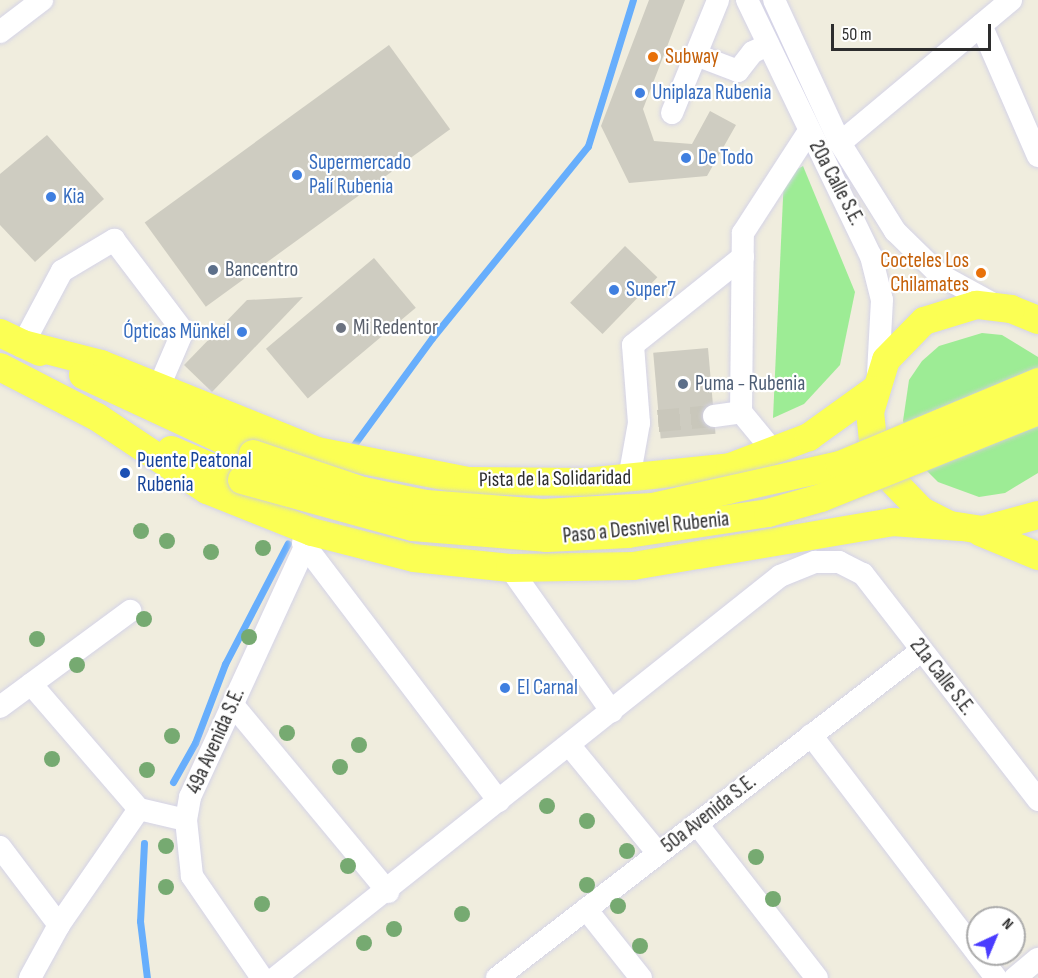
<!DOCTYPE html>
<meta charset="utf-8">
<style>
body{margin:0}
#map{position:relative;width:1038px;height:978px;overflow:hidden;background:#f0edde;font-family:"Sofia Sans Condensed",sans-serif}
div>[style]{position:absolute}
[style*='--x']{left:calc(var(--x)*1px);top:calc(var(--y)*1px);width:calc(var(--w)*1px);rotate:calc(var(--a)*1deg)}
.green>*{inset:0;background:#9dec95}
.stream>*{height:7px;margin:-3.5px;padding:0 3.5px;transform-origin:3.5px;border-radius:3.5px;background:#67aefc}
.building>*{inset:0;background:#ceccc1;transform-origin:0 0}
.minor-tunnel>*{height:22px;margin-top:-11px;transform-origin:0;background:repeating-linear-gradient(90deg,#c9c7bb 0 22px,transparent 0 33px)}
.roads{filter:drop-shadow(0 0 2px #d4d3e7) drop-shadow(0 0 2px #d4d3e7)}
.minor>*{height:22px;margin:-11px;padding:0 11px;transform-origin:11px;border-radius:11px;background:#fff}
.major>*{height:28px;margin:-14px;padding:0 14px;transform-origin:14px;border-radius:14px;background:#fbff54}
.bridges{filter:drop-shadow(0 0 2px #d1d1d1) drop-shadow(0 0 2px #d1d1d1)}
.major-bridge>*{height:28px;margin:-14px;padding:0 14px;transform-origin:14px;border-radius:14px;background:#fbff54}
.trees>*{width:16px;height:16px;margin:-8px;border-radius:50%;background:#76aa71}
.dots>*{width:16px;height:16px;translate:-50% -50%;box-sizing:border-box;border:3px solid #fff;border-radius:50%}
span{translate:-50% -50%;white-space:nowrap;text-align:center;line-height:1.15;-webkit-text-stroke:4.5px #fff;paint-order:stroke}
.food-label{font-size:21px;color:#c56008}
.left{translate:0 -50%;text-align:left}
.right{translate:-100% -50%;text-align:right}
.shop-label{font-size:21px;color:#366cbe}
.street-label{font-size:21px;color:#2d2d2d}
.service-label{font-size:21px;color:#4e5e75}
.worship-label{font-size:21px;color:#5b616d}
.transit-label{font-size:21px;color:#164399}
.north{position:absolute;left:966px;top:906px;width:60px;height:60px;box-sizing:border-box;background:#fff;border:2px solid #ababab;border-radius:50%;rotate:44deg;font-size:16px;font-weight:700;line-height:24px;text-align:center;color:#2d2d2d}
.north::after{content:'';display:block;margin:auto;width:21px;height:27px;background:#4a3cff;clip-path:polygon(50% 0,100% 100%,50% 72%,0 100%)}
.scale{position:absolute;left:831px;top:24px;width:160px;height:27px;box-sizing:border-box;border:3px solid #2d2d2d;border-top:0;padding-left:8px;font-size:18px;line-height:21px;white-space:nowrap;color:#2d2d2d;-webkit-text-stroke:4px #fff;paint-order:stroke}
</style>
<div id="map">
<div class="green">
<i style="clip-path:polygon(803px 166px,855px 292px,840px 365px,804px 404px,773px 418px,784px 176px)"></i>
<i style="clip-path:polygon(982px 333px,1002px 335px,1038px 357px,1038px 473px,1005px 493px,979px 497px,938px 482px,917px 461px,903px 421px,909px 380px,922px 361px,939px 346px)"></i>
</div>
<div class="stream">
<i style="--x:350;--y:450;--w:139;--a:-53.8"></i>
<i style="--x:432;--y:338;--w:247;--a:-50.9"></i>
<i style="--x:588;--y:146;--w:153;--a:-72.9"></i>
<i style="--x:173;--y:782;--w:45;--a:-60.6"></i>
<i style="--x:195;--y:743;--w:85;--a:-69.2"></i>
<i style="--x:225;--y:664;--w:136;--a:-62.5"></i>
<i style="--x:144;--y:843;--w:78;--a:92.9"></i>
<i style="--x:140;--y:921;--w:57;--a:83"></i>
</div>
<div class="building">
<i style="clip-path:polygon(649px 0,685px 0,643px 109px,654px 141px,692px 144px,710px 111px,736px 125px,707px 176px,629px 183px,601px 126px)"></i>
<i style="left:389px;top:45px;width:104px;height:302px;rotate:54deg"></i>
<i style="clip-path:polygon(47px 135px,104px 199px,35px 262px,0 225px,0 174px)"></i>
<i style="left:625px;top:246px;width:45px;height:79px;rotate:44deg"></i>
<i style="left:374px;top:258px;width:65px;height:141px;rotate:50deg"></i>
<i style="clip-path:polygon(303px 297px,212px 392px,184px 365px,247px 300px)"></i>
<i style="left:708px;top:348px;width:86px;height:55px;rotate:85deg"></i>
</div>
<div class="minor-tunnel">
<i style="--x:658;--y:421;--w:56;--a:-5.1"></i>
</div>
<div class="roads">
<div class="minor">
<i style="--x:747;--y:0;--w:284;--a:64.2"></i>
<i style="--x:871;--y:256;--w:45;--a:76"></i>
<i style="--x:882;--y:300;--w:73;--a:93.1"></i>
<i style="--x:774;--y:0;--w:157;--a:65.2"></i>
<i style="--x:840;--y:143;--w:104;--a:58"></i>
<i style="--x:895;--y:231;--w:63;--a:44.4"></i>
<i style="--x:940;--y:275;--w:63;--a:28.6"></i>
<i style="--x:981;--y:25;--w:143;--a:66.5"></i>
<i style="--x:0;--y:32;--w:53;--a:-37.3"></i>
<i style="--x:696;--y:55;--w:45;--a:20.9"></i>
<i style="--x:738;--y:71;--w:24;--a:-52"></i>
<i style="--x:753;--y:52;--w:17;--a:-25"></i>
<i style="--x:672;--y:113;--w:122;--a:-67.8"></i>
<i style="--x:840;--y:143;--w:223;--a:-39.9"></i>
<i style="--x:23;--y:344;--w:83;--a:-61.9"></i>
<i style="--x:62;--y:271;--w:61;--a:-30.8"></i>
<i style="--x:114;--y:240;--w:114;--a:52.8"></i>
<i style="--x:183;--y:331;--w:63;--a:113.3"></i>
<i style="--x:741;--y:412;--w:179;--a:-89.4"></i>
<i style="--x:743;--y:233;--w:121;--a:-57.1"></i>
<i style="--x:714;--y:416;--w:27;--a:-8"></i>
<i style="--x:741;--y:412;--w:52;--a:50.5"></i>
<i style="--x:629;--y:479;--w:57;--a:-79.9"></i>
<i style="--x:639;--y:423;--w:78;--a:-94.4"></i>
<i style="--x:633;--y:345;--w:141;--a:-38.7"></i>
<i style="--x:303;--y:543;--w:324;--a:52.8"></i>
<i style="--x:510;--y:568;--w:176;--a:54.7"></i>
<i style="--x:31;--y:684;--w:165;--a:49.2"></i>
<i style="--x:139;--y:809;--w:48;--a:13.2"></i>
<i style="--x:233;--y:705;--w:243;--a:50.3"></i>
<i style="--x:0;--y:707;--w:162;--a:-36.4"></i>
<i style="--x:811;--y:735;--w:305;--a:52.7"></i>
<i style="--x:570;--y:746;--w:139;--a:50.6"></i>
<i style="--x:697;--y:824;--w:195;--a:52.1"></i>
<i style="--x:0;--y:847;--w:98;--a:52.9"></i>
<i style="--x:586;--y:909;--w:88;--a:51.4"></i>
<i style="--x:30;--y:978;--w:60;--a:-61.3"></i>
<i style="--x:59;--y:925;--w:141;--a:-55.4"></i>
<i style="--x:262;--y:978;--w:124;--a:-124.5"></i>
<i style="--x:192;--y:876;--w:56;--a:-96.1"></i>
<i style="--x:186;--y:820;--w:23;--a:-80"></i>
<i style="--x:190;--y:797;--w:292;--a:-65.3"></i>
<i style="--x:275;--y:978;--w:645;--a:-38.52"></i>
<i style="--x:780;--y:576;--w:38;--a:-22"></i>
<i style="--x:815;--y:562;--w:24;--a:0"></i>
<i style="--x:839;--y:562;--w:27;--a:27"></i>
<i style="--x:863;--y:574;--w:286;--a:52.2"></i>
<i style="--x:497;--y:978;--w:535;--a:-37.64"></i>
<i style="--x:1015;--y:978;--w:30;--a:-40"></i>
</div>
<div class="major">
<i style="--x:1038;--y:320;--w:29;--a:-158"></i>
<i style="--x:1011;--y:309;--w:35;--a:-173"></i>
<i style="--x:976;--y:305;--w:54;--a:162.9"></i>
<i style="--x:924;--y:321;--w:54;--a:134.3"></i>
<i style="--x:886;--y:360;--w:54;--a:107.1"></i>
<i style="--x:870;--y:412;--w:31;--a:84"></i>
<i style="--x:873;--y:443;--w:32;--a:68"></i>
<i style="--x:885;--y:473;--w:53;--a:45.8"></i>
<i style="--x:922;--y:511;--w:31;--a:27"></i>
<i style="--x:950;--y:525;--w:33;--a:9"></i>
<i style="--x:983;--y:530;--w:57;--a:-15.3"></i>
<i style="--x:0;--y:333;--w:44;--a:25.4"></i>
<i style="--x:23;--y:344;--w:81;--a:14.4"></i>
<i style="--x:101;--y:364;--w:233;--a:21.9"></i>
<i style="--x:317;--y:451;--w:154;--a:11.2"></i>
<i style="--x:468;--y:481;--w:118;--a:0.5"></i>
<i style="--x:586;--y:482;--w:145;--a:-5.9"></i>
<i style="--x:730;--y:467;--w:85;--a:-20.8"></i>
<i style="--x:809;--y:437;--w:79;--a:-35.7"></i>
<i style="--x:0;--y:367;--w:109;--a:27.3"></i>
<i style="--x:97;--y:417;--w:132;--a:33.6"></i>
<i style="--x:207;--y:490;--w:113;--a:21.8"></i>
<i style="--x:312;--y:532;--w:105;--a:14.3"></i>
<i style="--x:414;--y:558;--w:97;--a:5.9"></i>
<i style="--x:510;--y:568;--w:123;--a:-0.9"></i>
<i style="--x:633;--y:566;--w:263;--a:-9.6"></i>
<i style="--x:892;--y:522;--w:69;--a:4.1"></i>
<i style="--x:83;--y:375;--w:187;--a:24.9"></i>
<i style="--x:171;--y:450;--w:77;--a:22.9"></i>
<i style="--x:980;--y:532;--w:63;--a:22.5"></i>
</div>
</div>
<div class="bridges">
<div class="major-bridge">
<i style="--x:253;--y:454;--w:116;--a:18.6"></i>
<i style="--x:363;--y:491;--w:64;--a:11.7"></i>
<i style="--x:426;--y:504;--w:117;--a:4.4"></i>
<i style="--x:543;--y:513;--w:110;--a:-3.1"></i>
<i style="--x:653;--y:507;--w:192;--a:-12.7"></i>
<i style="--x:840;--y:465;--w:215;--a:-22.7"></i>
<i style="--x:242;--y:480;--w:177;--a:15.4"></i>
<i style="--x:413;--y:527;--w:133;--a:4.7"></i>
<i style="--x:546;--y:538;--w:82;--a:-2.8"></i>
<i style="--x:628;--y:534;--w:142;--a:-8.5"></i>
<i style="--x:768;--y:513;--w:55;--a:-15.8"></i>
<i style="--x:821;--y:498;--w:234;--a:-21.8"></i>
</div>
</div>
<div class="trees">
<i style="left:141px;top:531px"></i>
<i style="left:167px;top:541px"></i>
<i style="left:263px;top:548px"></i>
<i style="left:211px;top:552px"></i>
<i style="left:144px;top:619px"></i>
<i style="left:249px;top:637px"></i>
<i style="left:37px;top:639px"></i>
<i style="left:77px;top:665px"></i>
<i style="left:287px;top:733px"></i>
<i style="left:172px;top:736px"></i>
<i style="left:359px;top:745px"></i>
<i style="left:52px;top:759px"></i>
<i style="left:340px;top:767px"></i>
<i style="left:147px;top:770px"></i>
<i style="left:547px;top:806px"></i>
<i style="left:587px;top:821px"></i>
<i style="left:166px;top:846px"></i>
<i style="left:627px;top:851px"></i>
<i style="left:756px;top:857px"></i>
<i style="left:348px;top:866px"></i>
<i style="left:587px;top:885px"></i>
<i style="left:166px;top:887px"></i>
<i style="left:773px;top:899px"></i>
<i style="left:262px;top:904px"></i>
<i style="left:618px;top:906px"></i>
<i style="left:462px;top:914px"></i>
<i style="left:394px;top:929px"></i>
<i style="left:364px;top:943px"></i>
<i style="left:640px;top:946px"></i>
</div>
<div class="dots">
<i style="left:653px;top:57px;background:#e8710a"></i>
<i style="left:640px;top:93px;background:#3f7fe0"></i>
<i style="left:686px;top:158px;background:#3f7fe0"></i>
<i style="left:297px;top:175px;background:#3f7fe0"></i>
<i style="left:51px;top:197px;background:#3f7fe0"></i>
<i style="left:213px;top:270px;background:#5c6f8a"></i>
<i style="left:981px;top:273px;background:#e8710a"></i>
<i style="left:614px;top:290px;background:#3f7fe0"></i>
<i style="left:341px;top:328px;background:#6b7280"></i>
<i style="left:242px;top:332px;background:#3f7fe0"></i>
<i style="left:683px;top:384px;background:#5c6f8a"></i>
<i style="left:125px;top:473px;background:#1a4fb4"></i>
<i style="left:505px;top:688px;background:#3f7fe0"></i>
</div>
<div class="food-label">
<span class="left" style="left:665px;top:57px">Subway</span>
<span class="right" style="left:969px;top:273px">Cocteles Los<br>Chilamates</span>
</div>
<div class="shop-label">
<span class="left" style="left:652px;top:93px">Uniplaza Rubenia</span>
<span class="left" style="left:698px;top:158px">De Todo</span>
<span class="left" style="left:309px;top:175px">Supermercado<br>Palí Rubenia</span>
<span class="left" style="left:63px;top:197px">Kia</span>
<span class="left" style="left:626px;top:290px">Super7</span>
<span class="right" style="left:230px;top:332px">Ópticas Münkel</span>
<span class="left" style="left:517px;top:688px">El Carnal</span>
</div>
<div class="street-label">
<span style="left:836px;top:183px;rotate:62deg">20a Calle S.E.</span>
<span style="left:555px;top:479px;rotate:-1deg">Pista de la Solidaridad</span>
<span style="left:646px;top:528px;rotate:-6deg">Paso a Desnivel Rubenia</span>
<span style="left:942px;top:677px;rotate:52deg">21a Calle S.E.</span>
<span style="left:216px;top:741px;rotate:-66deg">49a Avenida S.E.</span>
<span style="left:709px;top:814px;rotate:-38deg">50a Avenida S.E.</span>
</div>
<div class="service-label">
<span class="left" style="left:225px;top:270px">Bancentro</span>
<span class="left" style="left:695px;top:384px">Puma - Rubenia</span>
</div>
<div class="worship-label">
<span class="left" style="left:353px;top:328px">Mi Redentor</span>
</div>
<div class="transit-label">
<span class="left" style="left:137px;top:473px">Puente Peatonal<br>Rubenia</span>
</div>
<div class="north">N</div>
<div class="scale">50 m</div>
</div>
